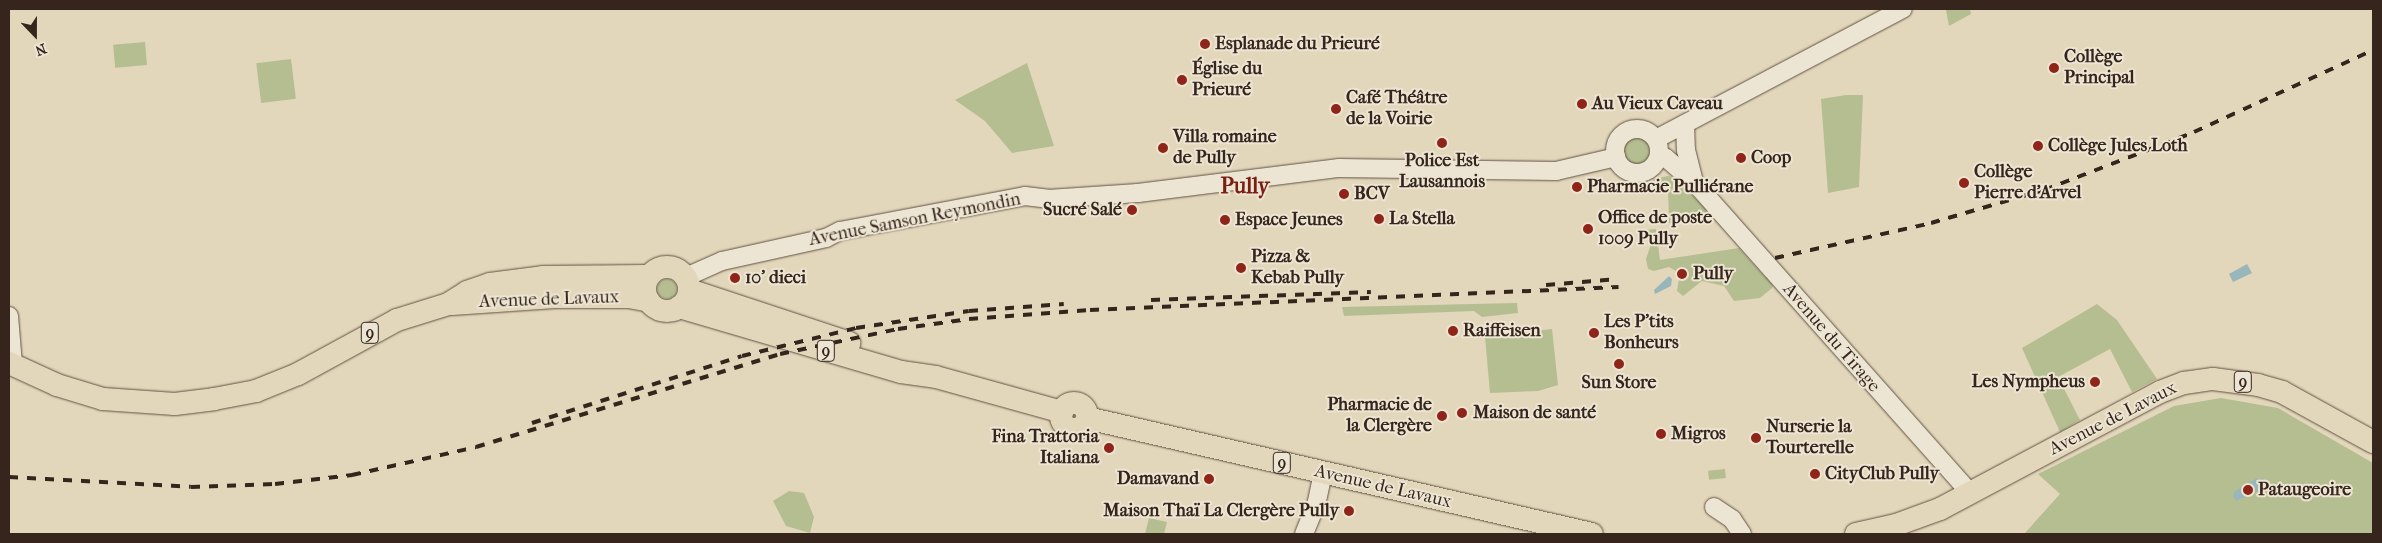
<!DOCTYPE html>
<meta charset="utf-8">
<style>
body{margin:0}
#map{position:relative;width:2382px;height:543px;overflow:hidden;background:#e3d7bb;font-family:"IM FELL French Canon",serif}
div>[style]{position:absolute}
[style*='--x']{left:calc(var(--x)*1px);top:calc(var(--y)*1px);width:calc(var(--w)*1px);rotate:calc(var(--a)*1deg)}
.green>*{inset:0;background:#b5be90;transform-origin:0 0}
.round{border-radius:50%}
.water>*{inset:0;background:#99b7ba}
.roads{filter:drop-shadow(0 0 1px #615244) drop-shadow(0 0 1px #615244)}
.tertiary>*{height:18px;margin:-9px;padding:0 9px;transform-origin:9px;border-radius:9px;background:#ede5d3}
.tertiary>.ring{margin:-9px;padding:0;box-sizing:content-box;background:none;border:18px solid #ede5d3;border-radius:50%}
.primary>*{height:22px;margin:-11px;padding:0 11px;transform-origin:11px;border-radius:11px;background:#e3d7bb}
.primary>.ring{margin:-11px;padding:0;box-sizing:content-box;background:none;border:22px solid #e3d7bb;border-radius:50%}
.rail>*{height:4px;margin-top:-2px;transform-origin:0;background:repeating-linear-gradient(90deg,#36251c 0 9px,transparent 0 18px)}
.dots>*{width:14px;height:14px;translate:-50% -50%;box-sizing:border-box;border:2px solid #ede5d3;border-radius:50%}
span{translate:-50% -50%;white-space:nowrap;text-align:center;line-height:1.15;-webkit-text-stroke:4px #ede5d3;paint-order:stroke}
.shield-label span{padding:1px 4px;background:#ede5d3;border:1px solid;border-radius:4px;-webkit-text-stroke-width:0}
.shield-label{font-size:16px;color:#36251c;font-weight:700}
.poi-label{font-size:18px;color:#36251c;font-weight:700}
.left{translate:0 -50%;text-align:left}
.right{translate:-100% -50%;text-align:right}
.street-label{font-size:18px;color:#36251c}
.district-label{font-size:22px;color:#7a1f14;font-weight:700}
.frame{position:absolute;inset:0;border:10px solid #36251c;pointer-events:none}
.north{position:absolute;left:10px;top:10px;width:50px;height:50px;-webkit-text-stroke:4px #ede5d3;paint-order:stroke;rotate:158deg;font-size:14px;font-weight:700;line-height:20px;text-align:center;color:#36251c}
.north::after{content:'';display:block;margin:auto;width:18px;height:22px;background:#36251c;clip-path:polygon(50% 0,100% 100%,50% 72%,0 100%)}
</style>
<div id="map">
<div class="green">
<i style="clip-path:polygon(1949px 9px,1970px 9px,1971px 14px,1949px 26px,1946px 10px)"></i>
<i style="left:145px;top:42px;width:23px;height:32px;rotate:85deg"></i>
<i style="left:291px;top:59px;width:40px;height:35px;rotate:83deg"></i>
<i style="clip-path:polygon(1027px 63px,1054px 146px,1012px 153px,985px 121px,955px 100px)"></i>
<i style="clip-path:polygon(1846px 95px,1863px 95px,1859px 187px,1828px 193px,1821px 99px)"></i>
<i class="round" style="left:1623px;top:137px;width:28px;height:28px"></i>
<i style="clip-path:polygon(1668px 176px,1675px 178px,1706px 209px,1707px 218px,1669px 223px,1668px 188px,1648px 190px,1654px 179px)"></i>
<i style="clip-path:polygon(1656px 229px,1660px 260px,1739px 248px,1765px 277px,1769px 274px,1774px 282px,1772px 288px,1760px 298px,1734px 301px,1724px 286px,1702px 281px,1683px 296px,1677px 291px,1679px 279px,1676px 271px,1669px 267px,1654px 271px,1648px 269px,1646px 259px,1651px 244px,1646px 230px)"></i>
<i class="round" style="left:657px;top:279px;width:20px;height:20px"></i>
<i style="clip-path:polygon(1517px 303px,1518px 313px,1482px 317px,1474px 311px,1344px 316px,1342px 307px)"></i>
<i style="clip-path:polygon(2097px 304px,2117px 320px,2157px 379px,2132px 392px,2110px 349px,2058px 377px,2080px 420px,2060px 432px,2022px 348px)"></i>
<i style="clip-path:polygon(1552px 329px,1558px 385px,1538px 391px,1490px 393px,1485px 337px)"></i>
<i style="clip-path:polygon(2221px 398px,2278px 408px,2373px 463px,2373px 534px,2024px 534px,2060px 494px,2038px 474px,2174px 406px)"></i>
<i style="left:1725px;top:469px;width:9px;height:17px;rotate:84deg"></i>
<i style="clip-path:polygon(789px 491px,804px 493px,814px 517px,810px 533px,786px 526px,773px 501px)"></i>
<i style="clip-path:polygon(1149px 518px,1167px 522px,1164px 534px,1145px 534px)"></i>
</div>
<div class="water">
<i style="clip-path:polygon(2247px 264px,2252px 273px,2233px 282px,2229px 274px)"></i>
<i style="clip-path:polygon(1669px 276px,1672px 279px,1671px 286px,1655px 294px,1654px 290px)"></i>
<i style="clip-path:polygon(2257px 478px,2259px 481px,2263px 478px,2265px 482px,2260px 485px,2262px 489px,2236px 501px,2233px 496px,2235px 491px)"></i>
</div>
<div class="roads">
<div class="tertiary">
<i style="--x:1685;--y:124;--w:26;--a:88"></i>
<i style="--x:1686;--y:150;--w:33;--a:76"></i>
<i class="ring" style="left:1615px;top:129px;width:26px;height:26px"></i>
<i style="--x:1656;--y:139;--w:279;--a:-27.8"></i>
<i style="--x:1659;--y:156;--w:7;--a:16"></i>
<i style="--x:1666;--y:158;--w:37;--a:41"></i>
<i style="--x:1694;--y:182;--w:416;--a:48.4"></i>
<i style="--x:686;--y:277;--w:39;--a:-24"></i>
<i style="--x:722;--y:261;--w:107;--a:-12.5"></i>
<i style="--x:826;--y:238;--w:16;--a:-27"></i>
<i style="--x:840;--y:231;--w:188;--a:-10.7"></i>
<i style="--x:1025;--y:196;--w:23;--a:7"></i>
<i style="--x:1048;--y:199;--w:90;--a:-3.8"></i>
<i style="--x:1138;--y:193;--w:203;--a:-7.1"></i>
<i style="--x:1339;--y:168;--w:217;--a:0.8"></i>
<i style="--x:1556;--y:171;--w:62;--a:-13.1"></i>
<i style="--x:9;--y:316;--w:49;--a:85.3"></i>
<i style="--x:1714;--y:507;--w:22;--a:34"></i>
<i style="--x:1732;--y:519;--w:18;--a:56"></i>
<i style="--x:1304;--y:534;--w:35;--a:-68"></i>
<i style="--x:1317;--y:501;--w:29;--a:-78"></i>
</div>
<div class="primary">
<i class="ring" style="left:645px;top:267px;width:22px;height:22px"></i>
<i style="--x:689;--y:290;--w:169;--a:18.3"></i>
<i style="--x:452;--y:304;--w:103;--a:-3.9"></i>
<i style="--x:555;--y:297;--w:74;--a:0"></i>
<i style="--x:629;--y:297;--w:20;--a:11"></i>
<i style="--x:679;--y:307;--w:231;--a:16.3"></i>
<i style="--x:901;--y:372;--w:35;--a:8"></i>
<i style="--x:936;--y:377;--w:131;--a:15.5"></i>
<i style="--x:9;--y:363;--w:53;--a:24.6"></i>
<i style="--x:57;--y:385;--w:48;--a:16.9"></i>
<i style="--x:103;--y:399;--w:72;--a:4"></i>
<i style="--x:175;--y:404;--w:39;--a:-7"></i>
<i style="--x:214;--y:399;--w:43;--a:-10.8"></i>
<i style="--x:256;--y:391;--w:45;--a:-22"></i>
<i style="--x:298;--y:374;--w:113;--a:-28.6"></i>
<i style="--x:397;--y:320;--w:53;--a:-17.4"></i>
<i style="--x:448;--y:304;--w:22;--a:-32"></i>
<i style="--x:467;--y:292;--w:24;--a:-19"></i>
<i style="--x:490;--y:284;--w:53;--a:-7.5"></i>
<i style="--x:543;--y:277;--w:106;--a:-0.5"></i>
<i class="ring" style="left:1061px;top:403px;width:4px;height:4px"></i>
<i style="--x:1087;--y:418;--w:518;--a:12.94"></i>
<i style="--x:1856;--y:534;--w:41;--a:-12.7"></i>
<i style="--x:1896;--y:525;--w:47;--a:-20"></i>
<i style="--x:1940;--y:509;--w:249;--a:-28"></i>
<i style="--x:2160;--y:392;--w:26;--a:-21"></i>
<i style="--x:2184;--y:383;--w:29;--a:-8"></i>
<i style="--x:2213;--y:379;--w:45;--a:7.6"></i>
<i style="--x:2258;--y:385;--w:25;--a:16"></i>
<i style="--x:2282;--y:392;--w:104;--a:28.8"></i>
</div>
</div>
<div class="rail">
<i style="--x:1775;--y:258;--w:160;--a:-12.6"></i>
<i style="--x:1931;--y:223;--w:118;--a:-16.3"></i>
<i style="--x:2044;--y:190;--w:161;--a:-21.1"></i>
<i style="--x:2194;--y:132;--w:197;--a:-24.6"></i>
<i style="--x:1546;--y:285;--w:72;--a:-4.8"></i>
<i style="--x:1151;--y:300;--w:220;--a:-2.1"></i>
<i style="--x:532;--y:423;--w:220;--a:-17.7"></i>
<i style="--x:742;--y:356;--w:117;--a:-13.8"></i>
<i style="--x:856;--y:328;--w:114;--a:-8.6"></i>
<i style="--x:969;--y:311;--w:95;--a:-4.2"></i>
<i style="--x:9;--y:477;--w:182;--a:3.1"></i>
<i style="--x:191;--y:487;--w:84;--a:-2"></i>
<i style="--x:275;--y:484;--w:78;--a:-6.7"></i>
<i style="--x:352;--y:475;--w:127;--a:-12.7"></i>
<i style="--x:476;--y:447;--w:318;--a:-17"></i>
<i style="--x:780;--y:354;--w:121;--a:-12"></i>
<i style="--x:898;--y:329;--w:72;--a:-8"></i>
<i style="--x:969;--y:319;--w:121;--a:-4.3"></i>
<i style="--x:1090;--y:310;--w:529;--a:-2.49"></i>
</div>
<div class="dots">
<i style="left:1205px;top:44px;background:#8f2418"></i>
<i style="left:2054px;top:68px;background:#8f2418"></i>
<i style="left:1182px;top:80px;background:#8f2418"></i>
<i style="left:1582px;top:104px;background:#8f2418"></i>
<i style="left:1336px;top:109px;background:#8f2418"></i>
<i style="left:1442px;top:143px;background:#8f2418"></i>
<i style="left:2038px;top:146px;background:#8f2418"></i>
<i style="left:1163px;top:148px;background:#8f2418"></i>
<i style="left:1741px;top:158px;background:#8f2418"></i>
<i style="left:1964px;top:183px;background:#8f2418"></i>
<i style="left:1577px;top:187px;background:#8f2418"></i>
<i style="left:1344px;top:194px;background:#8f2418"></i>
<i style="left:1132px;top:210px;background:#8f2418"></i>
<i style="left:1379px;top:219px;background:#8f2418"></i>
<i style="left:1225px;top:220px;background:#8f2418"></i>
<i style="left:1588px;top:229px;background:#8f2418"></i>
<i style="left:1241px;top:268px;background:#8f2418"></i>
<i style="left:1682px;top:274px;background:#8f2418"></i>
<i style="left:735px;top:278px;background:#8f2418"></i>
<i style="left:1453px;top:331px;background:#8f2418"></i>
<i style="left:1594px;top:333px;background:#8f2418"></i>
<i style="left:1619px;top:364px;background:#8f2418"></i>
<i style="left:2095px;top:382px;background:#8f2418"></i>
<i style="left:1462px;top:413px;background:#8f2418"></i>
<i style="left:1442px;top:416px;background:#8f2418"></i>
<i style="left:1661px;top:434px;background:#8f2418"></i>
<i style="left:1756px;top:438px;background:#8f2418"></i>
<i style="left:1109px;top:448px;background:#8f2418"></i>
<i style="left:1815px;top:474px;background:#8f2418"></i>
<i style="left:1209px;top:479px;background:#8f2418"></i>
<i style="left:2248px;top:490px;background:#8f2418"></i>
<i style="left:1349px;top:511px;background:#8f2418"></i>
</div>
<div class="shield-label">
<span style="left:370px;top:333px">9</span>
<span style="left:826px;top:351px">9</span>
<span style="left:2243px;top:382px">9</span>
<span style="left:1282px;top:463px">9</span>
</div>
<div class="poi-label">
<span class="left" style="left:1215px;top:44px">Esplanade du Prieuré</span>
<span class="left" style="left:2064px;top:68px">Collège<br>Principal</span>
<span class="left" style="left:1192px;top:80px">Église du<br>Prieuré</span>
<span class="left" style="left:1346px;top:109px">Café Théâtre<br>de la Voirie</span>
<span class="left" style="left:1592px;top:104px">Au Vieux Caveau</span>
<span class="left" style="left:1173px;top:148px">Villa romaine<br>de Pully</span>
<span class="left" style="left:2048px;top:146px">Collège Jules Loth</span>
<span class="left" style="left:1751px;top:158px">Coop</span>
<span style="left:1442px;top:172px">Police Est<br>Lausannois</span>
<span class="left" style="left:1974px;top:183px">Collège<br>Pierre d'Arvel</span>
<span class="left" style="left:1587px;top:187px">Pharmacie Pulliérane</span>
<span class="left" style="left:1354px;top:194px">BCV</span>
<span class="right" style="left:1122px;top:210px">Sucré Salé</span>
<span class="left" style="left:1389px;top:219px">La Stella</span>
<span class="left" style="left:1598px;top:229px">Office de poste<br>1009 Pully</span>
<span class="left" style="left:1235px;top:220px">Espace Jeunes</span>
<span class="left" style="left:1251px;top:268px">Pizza &amp;<br>Kebab Pully</span>
<span class="left" style="left:1693px;top:274px">Pully</span>
<span class="left" style="left:745px;top:278px">10' dieci</span>
<span class="left" style="left:1604px;top:333px">Les P'tits<br>Bonheurs</span>
<span class="left" style="left:1463px;top:331px">Raiffeisen</span>
<span class="right" style="left:2085px;top:382px">Les Nympheus</span>
<span style="left:1619px;top:383px">Sun Store</span>
<span class="right" style="left:1432px;top:416px">Pharmacie de<br>la Clergère</span>
<span class="left" style="left:1473px;top:413px">Maison de santé</span>
<span class="left" style="left:1766px;top:438px">Nurserie la<br>Tourterelle</span>
<span class="left" style="left:1671px;top:434px">Migros</span>
<span class="right" style="left:1099px;top:448px">Fina Trattoria<br>Italiana</span>
<span class="left" style="left:1825px;top:474px">CityClub Pully</span>
<span class="right" style="left:1199px;top:479px">Damavand</span>
<span class="left" style="left:2258px;top:490px">Pataugeoire</span>
<span class="right" style="left:1339px;top:511px">Maison Thaï La Clergère Pully</span>
</div>
<div class="street-label">
<span style="left:915px;top:220px;rotate:-11deg">Avenue Samson Reymondin</span>
<span style="left:549px;top:300px;rotate:-2deg">Avenue de Lavaux</span>
<span style="left:1831px;top:338px;rotate:49deg">Avenue du Tirage</span>
<span style="left:2113px;top:419px;rotate:-27deg">Avenue de Lavaux</span>
<span style="left:1383px;top:487px;rotate:13deg">Avenue de Lavaux</span>
</div>
<div class="district-label">
<span style="left:1245px;top:187px">Pully</span>
</div>
<div class="frame"></div>
<div class="north">N</div>
</div>
